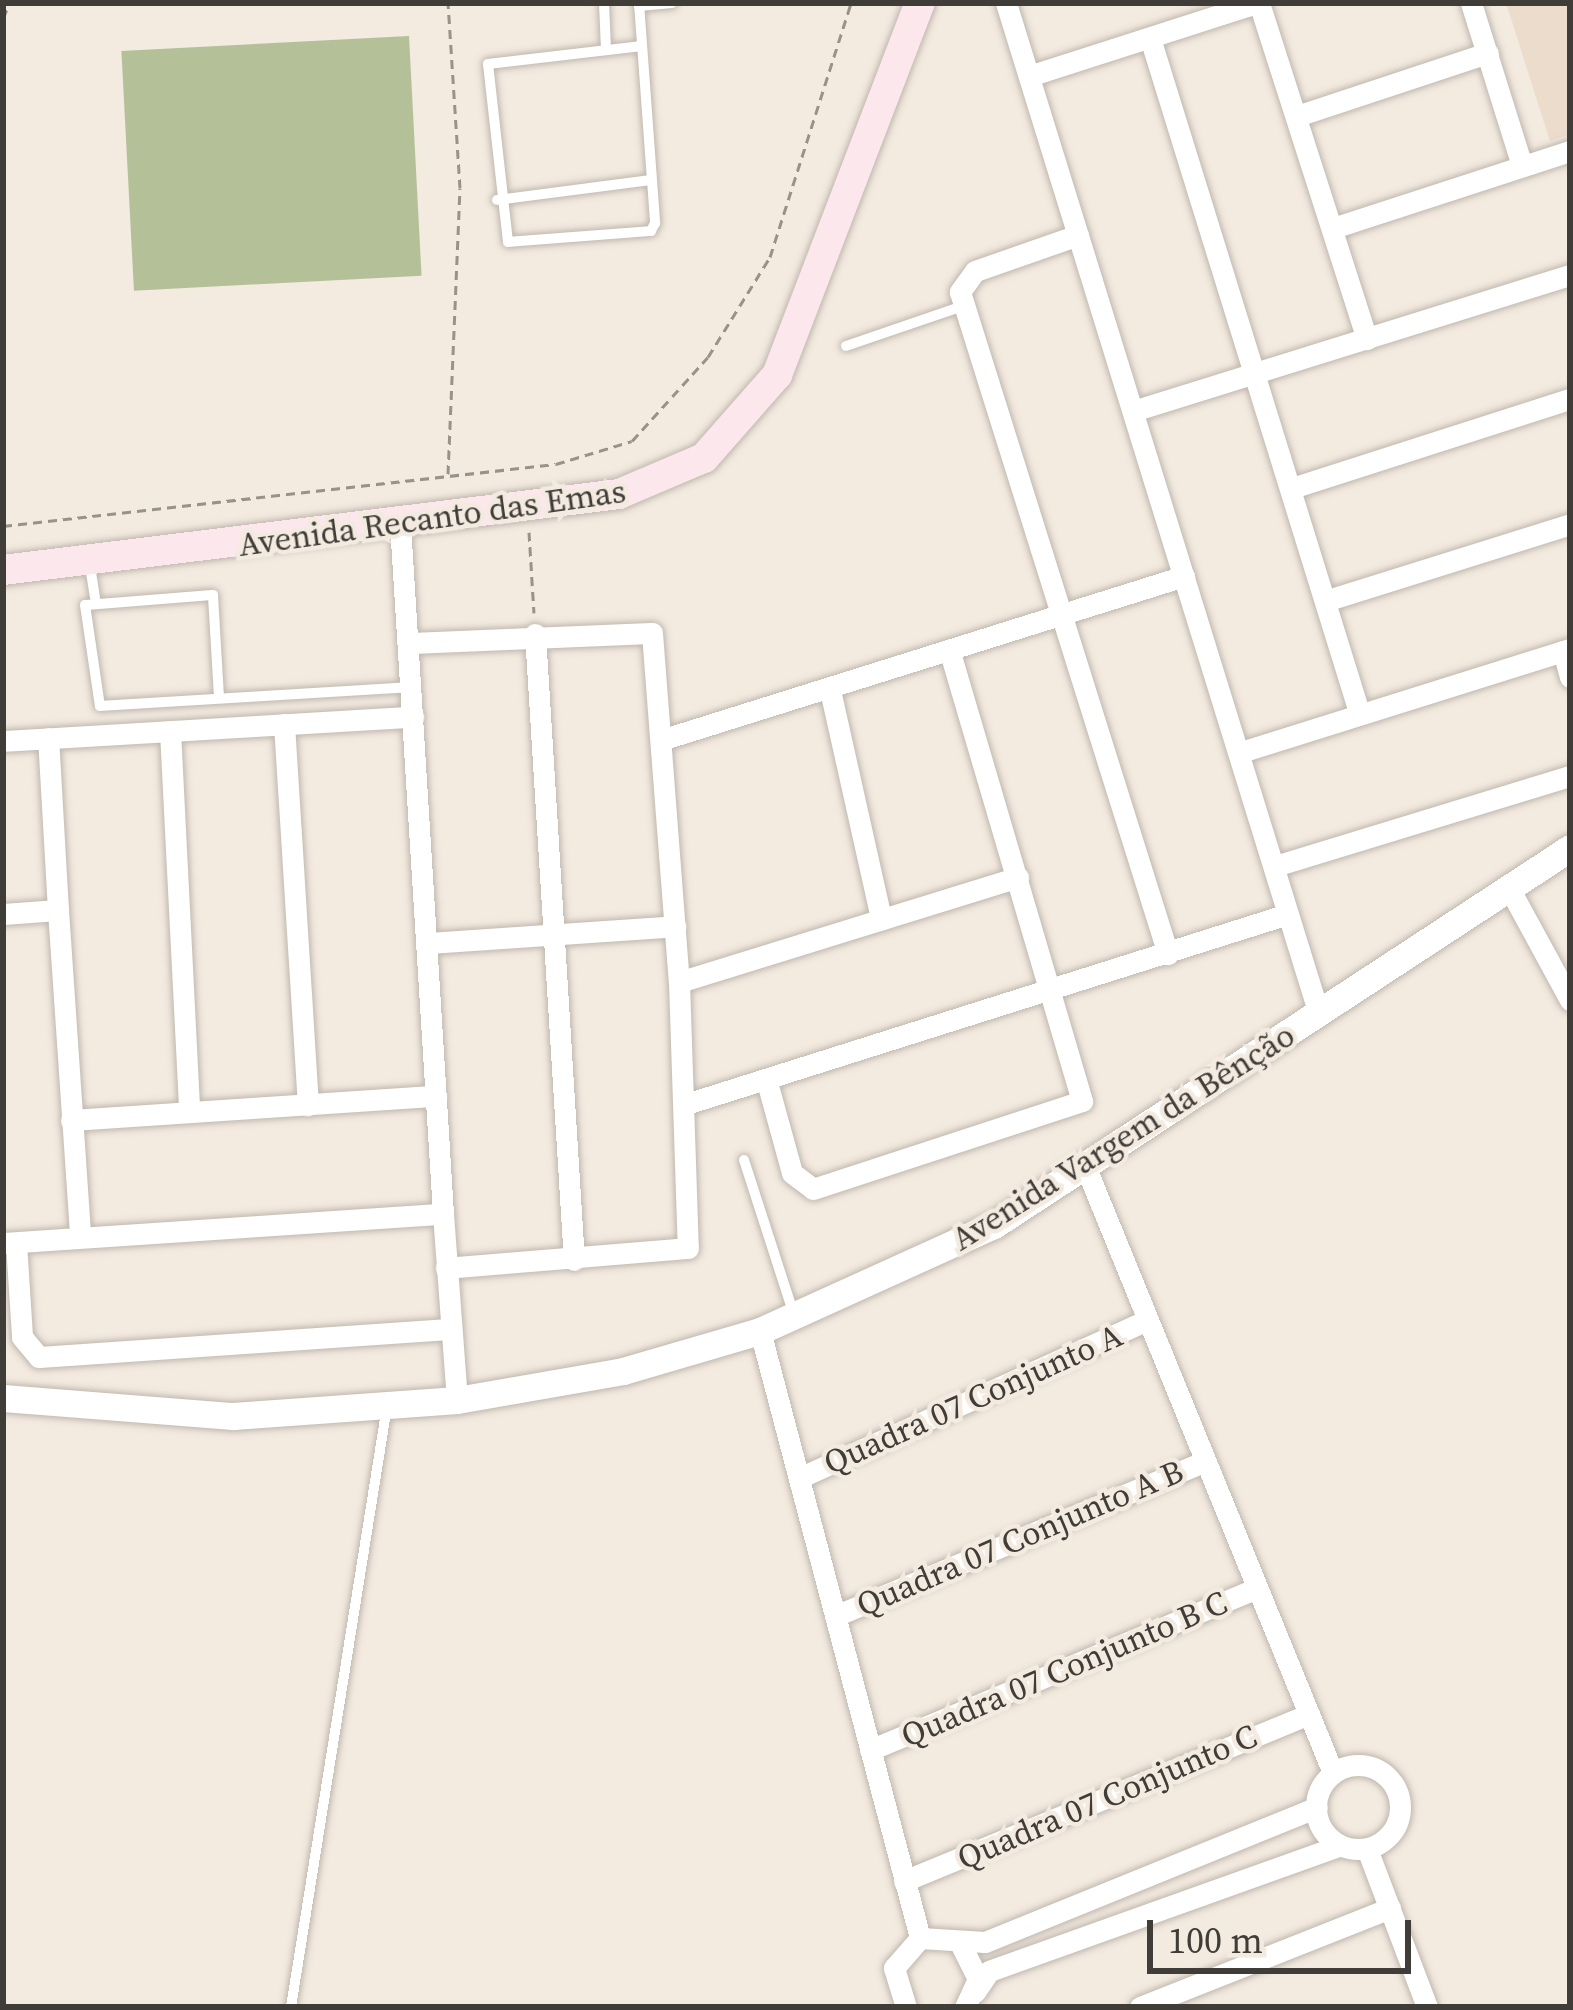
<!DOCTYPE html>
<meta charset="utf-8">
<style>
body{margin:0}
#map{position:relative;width:1573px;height:2010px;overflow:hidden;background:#f3eae0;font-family:"Source Serif 4",serif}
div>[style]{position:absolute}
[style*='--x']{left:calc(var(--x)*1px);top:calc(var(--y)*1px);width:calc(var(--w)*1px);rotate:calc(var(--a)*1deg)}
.built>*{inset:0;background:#ebdccc}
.green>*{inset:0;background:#b4c198;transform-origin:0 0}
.path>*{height:3px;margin-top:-1.5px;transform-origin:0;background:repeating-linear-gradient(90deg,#98928b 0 9px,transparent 0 15px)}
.roads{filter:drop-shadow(0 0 3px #c0b8ae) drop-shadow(0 0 3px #c0b8ae)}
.service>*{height:10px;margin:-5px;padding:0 5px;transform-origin:5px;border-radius:5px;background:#fff}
.minor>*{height:21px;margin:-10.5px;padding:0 10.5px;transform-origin:10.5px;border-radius:10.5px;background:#fff}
.minor>.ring{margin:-10.5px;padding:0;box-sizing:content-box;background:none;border:21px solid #fff;border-radius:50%}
.tertiary>*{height:27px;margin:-13.5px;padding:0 13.5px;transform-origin:13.5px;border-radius:13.5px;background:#fff}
.secondary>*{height:30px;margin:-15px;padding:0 15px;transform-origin:15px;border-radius:15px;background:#fce8ec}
span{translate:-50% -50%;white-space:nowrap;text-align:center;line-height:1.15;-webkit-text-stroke:9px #f3eae0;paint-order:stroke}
.street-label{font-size:33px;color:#403c38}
.frame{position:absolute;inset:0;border:6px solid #403c38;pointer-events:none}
.scale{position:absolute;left:1147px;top:1920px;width:264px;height:54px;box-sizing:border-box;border:6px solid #403c38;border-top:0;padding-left:15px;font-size:36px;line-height:42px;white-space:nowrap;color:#403c38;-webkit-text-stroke:9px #f3eae0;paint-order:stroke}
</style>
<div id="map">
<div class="built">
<i style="clip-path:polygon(1506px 3px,1570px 3px,1570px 134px,1550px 141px)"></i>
</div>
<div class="green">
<i style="left:409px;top:36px;width:240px;height:288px;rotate:87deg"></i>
</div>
<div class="path">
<i style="--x:3;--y:18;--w:17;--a:-65"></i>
<i style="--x:448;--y:474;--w:286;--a:-87.6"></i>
<i style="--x:460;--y:188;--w:185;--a:-93.7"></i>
<i style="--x:3;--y:526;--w:556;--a:-6.4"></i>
<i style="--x:556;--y:464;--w:79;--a:-16.8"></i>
<i style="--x:632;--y:441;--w:113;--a:-47.9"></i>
<i style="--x:708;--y:357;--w:118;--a:-58.2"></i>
<i style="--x:770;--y:257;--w:267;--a:-72.3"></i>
<i style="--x:529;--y:532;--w:81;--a:86.5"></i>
</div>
<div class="roads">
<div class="service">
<i style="--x:604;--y:3;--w:46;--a:87.5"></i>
<i style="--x:639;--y:3;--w:221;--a:85.8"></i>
<i style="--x:655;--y:223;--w:9;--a:117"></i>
<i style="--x:651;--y:231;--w:143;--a:175.6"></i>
<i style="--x:508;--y:242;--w:179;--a:-96.4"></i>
<i style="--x:488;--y:64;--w:155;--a:-6.7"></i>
<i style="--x:639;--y:6;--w:33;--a:-5"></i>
<i style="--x:497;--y:200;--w:156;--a:-7.4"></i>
<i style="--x:846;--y:346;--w:124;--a:-18.9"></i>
<i style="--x:90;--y:566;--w:32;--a:81"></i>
<i style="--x:219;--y:697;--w:102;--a:-93.4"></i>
<i style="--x:213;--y:595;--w:128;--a:175.5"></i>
<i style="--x:85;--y:605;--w:102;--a:81.6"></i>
<i style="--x:100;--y:706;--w:312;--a:-3.5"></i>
<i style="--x:744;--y:1160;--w:163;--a:72.1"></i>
<i style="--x:291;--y:2007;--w:609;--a:-80.92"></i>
</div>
<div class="minor">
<i style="--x:1006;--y:3;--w:1058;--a:72.8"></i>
<i style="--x:1259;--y:3;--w:353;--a:72.2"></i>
<i style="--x:1471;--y:3;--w:171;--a:72.6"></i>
<i style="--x:1150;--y:38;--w:706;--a:72.77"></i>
<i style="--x:1029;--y:76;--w:239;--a:-17.8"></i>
<i style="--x:1297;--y:116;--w:201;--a:-18.3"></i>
<i style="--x:1333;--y:228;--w:249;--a:-18"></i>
<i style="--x:1078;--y:235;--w:109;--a:160.7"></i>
<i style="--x:975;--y:271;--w:26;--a:126"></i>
<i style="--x:960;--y:292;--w:694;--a:72.56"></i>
<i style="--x:1133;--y:411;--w:458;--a:-17.3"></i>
<i style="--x:1292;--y:488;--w:292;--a:-17.8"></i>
<i style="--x:400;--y:524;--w:691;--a:86.43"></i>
<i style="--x:1325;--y:601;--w:257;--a:-17.4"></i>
<i style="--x:535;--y:634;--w:627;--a:86.44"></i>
<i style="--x:410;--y:643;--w:242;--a:-2.4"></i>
<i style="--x:652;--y:633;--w:350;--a:85.6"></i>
<i style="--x:679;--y:982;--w:266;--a:88.1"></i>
<i style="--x:688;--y:1248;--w:243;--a:175.3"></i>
<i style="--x:1563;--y:651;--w:27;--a:75"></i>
<i style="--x:830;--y:690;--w:235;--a:77.4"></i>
<i style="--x:284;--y:724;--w:382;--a:86.4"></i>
<i style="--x:170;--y:731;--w:380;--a:87.1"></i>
<i style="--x:664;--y:739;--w:545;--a:-17.4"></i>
<i style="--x:3;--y:741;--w:411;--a:-3.4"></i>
<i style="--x:1241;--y:752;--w:345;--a:-17.4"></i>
<i style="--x:1275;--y:866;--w:308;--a:-17"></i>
<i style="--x:1509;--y:888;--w:128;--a:61.4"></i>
<i style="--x:58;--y:910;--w:327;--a:86.1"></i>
<i style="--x:3;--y:914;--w:55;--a:-4.2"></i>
<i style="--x:58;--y:910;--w:172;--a:-93.3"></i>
<i style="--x:428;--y:943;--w:248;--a:-3.9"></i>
<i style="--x:679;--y:982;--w:355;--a:-17.2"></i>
<i style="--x:767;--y:1082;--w:94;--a:74.6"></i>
<i style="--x:792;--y:1173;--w:26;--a:37"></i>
<i style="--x:813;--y:1189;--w:283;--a:-18.1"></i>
<i style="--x:1082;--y:1101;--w:467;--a:-106.4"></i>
<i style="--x:686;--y:1104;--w:631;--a:-17.52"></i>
<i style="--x:71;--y:1120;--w:366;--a:-3.8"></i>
<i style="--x:1086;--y:1168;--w:653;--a:67.79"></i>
<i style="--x:3;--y:1243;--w:441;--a:-3.8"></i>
<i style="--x:443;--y:1214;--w:187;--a:85.7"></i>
<i style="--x:16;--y:1243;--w:94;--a:86.3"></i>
<i style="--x:22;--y:1337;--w:26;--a:50"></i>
<i style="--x:39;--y:1357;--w:411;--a:-3.9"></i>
<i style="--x:760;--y:1331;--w:628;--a:75.23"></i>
<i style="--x:799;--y:1478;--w:383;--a:-24.4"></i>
<i style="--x:835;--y:1616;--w:401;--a:-22.7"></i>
<i style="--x:870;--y:1750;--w:420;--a:-22.7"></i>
<i class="ring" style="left:1316px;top:1765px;width:63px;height:63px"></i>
<i style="--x:1367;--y:1849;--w:169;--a:69.2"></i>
<i style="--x:904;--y:1881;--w:438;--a:-22.4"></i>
<i style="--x:960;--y:1943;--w:40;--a:63.4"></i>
<i style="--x:978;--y:1979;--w:31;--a:115"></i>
<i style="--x:975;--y:1992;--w:25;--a:-56"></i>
<i style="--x:989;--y:1971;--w:373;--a:-19.7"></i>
<i style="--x:906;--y:2007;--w:41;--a:-107.1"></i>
<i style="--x:894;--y:1968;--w:40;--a:-49"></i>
<i style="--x:920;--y:1938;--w:65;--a:3.5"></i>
<i style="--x:985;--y:1942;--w:358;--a:-22.1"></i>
<i style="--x:1140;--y:2007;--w:269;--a:-21.6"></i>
</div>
<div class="tertiary">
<i style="--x:3;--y:1398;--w:231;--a:4.5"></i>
<i style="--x:233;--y:1416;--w:225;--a:-4.1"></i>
<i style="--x:457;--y:1400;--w:169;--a:-9.9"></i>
<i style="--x:623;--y:1371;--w:143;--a:-16.3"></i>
<i style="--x:760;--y:1331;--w:257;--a:-24.4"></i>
<i style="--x:994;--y:1225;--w:688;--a:-33.21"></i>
</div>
<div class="secondary">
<i style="--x:3;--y:570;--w:621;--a:-7.03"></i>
<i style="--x:619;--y:494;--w:92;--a:-23"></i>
<i style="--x:704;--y:458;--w:111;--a:-48.7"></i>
<i style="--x:777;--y:375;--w:399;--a:-69"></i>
</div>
</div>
<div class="street-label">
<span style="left:432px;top:518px;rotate:-8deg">Avenida Recanto das Emas</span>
<span style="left:1123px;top:1137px;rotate:-32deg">Avenida Vargem da Bênção</span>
<span style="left:973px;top:1399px;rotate:-24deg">Quadra 07 Conjunto A</span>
<span style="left:1020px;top:1538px;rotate:-23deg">Quadra 07 Conjunto A B</span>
<span style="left:1064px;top:1669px;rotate:-23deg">Quadra 07 Conjunto B C</span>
<span style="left:1107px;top:1797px;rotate:-23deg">Quadra 07 Conjunto C</span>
</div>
<div class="frame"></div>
<div class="scale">100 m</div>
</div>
